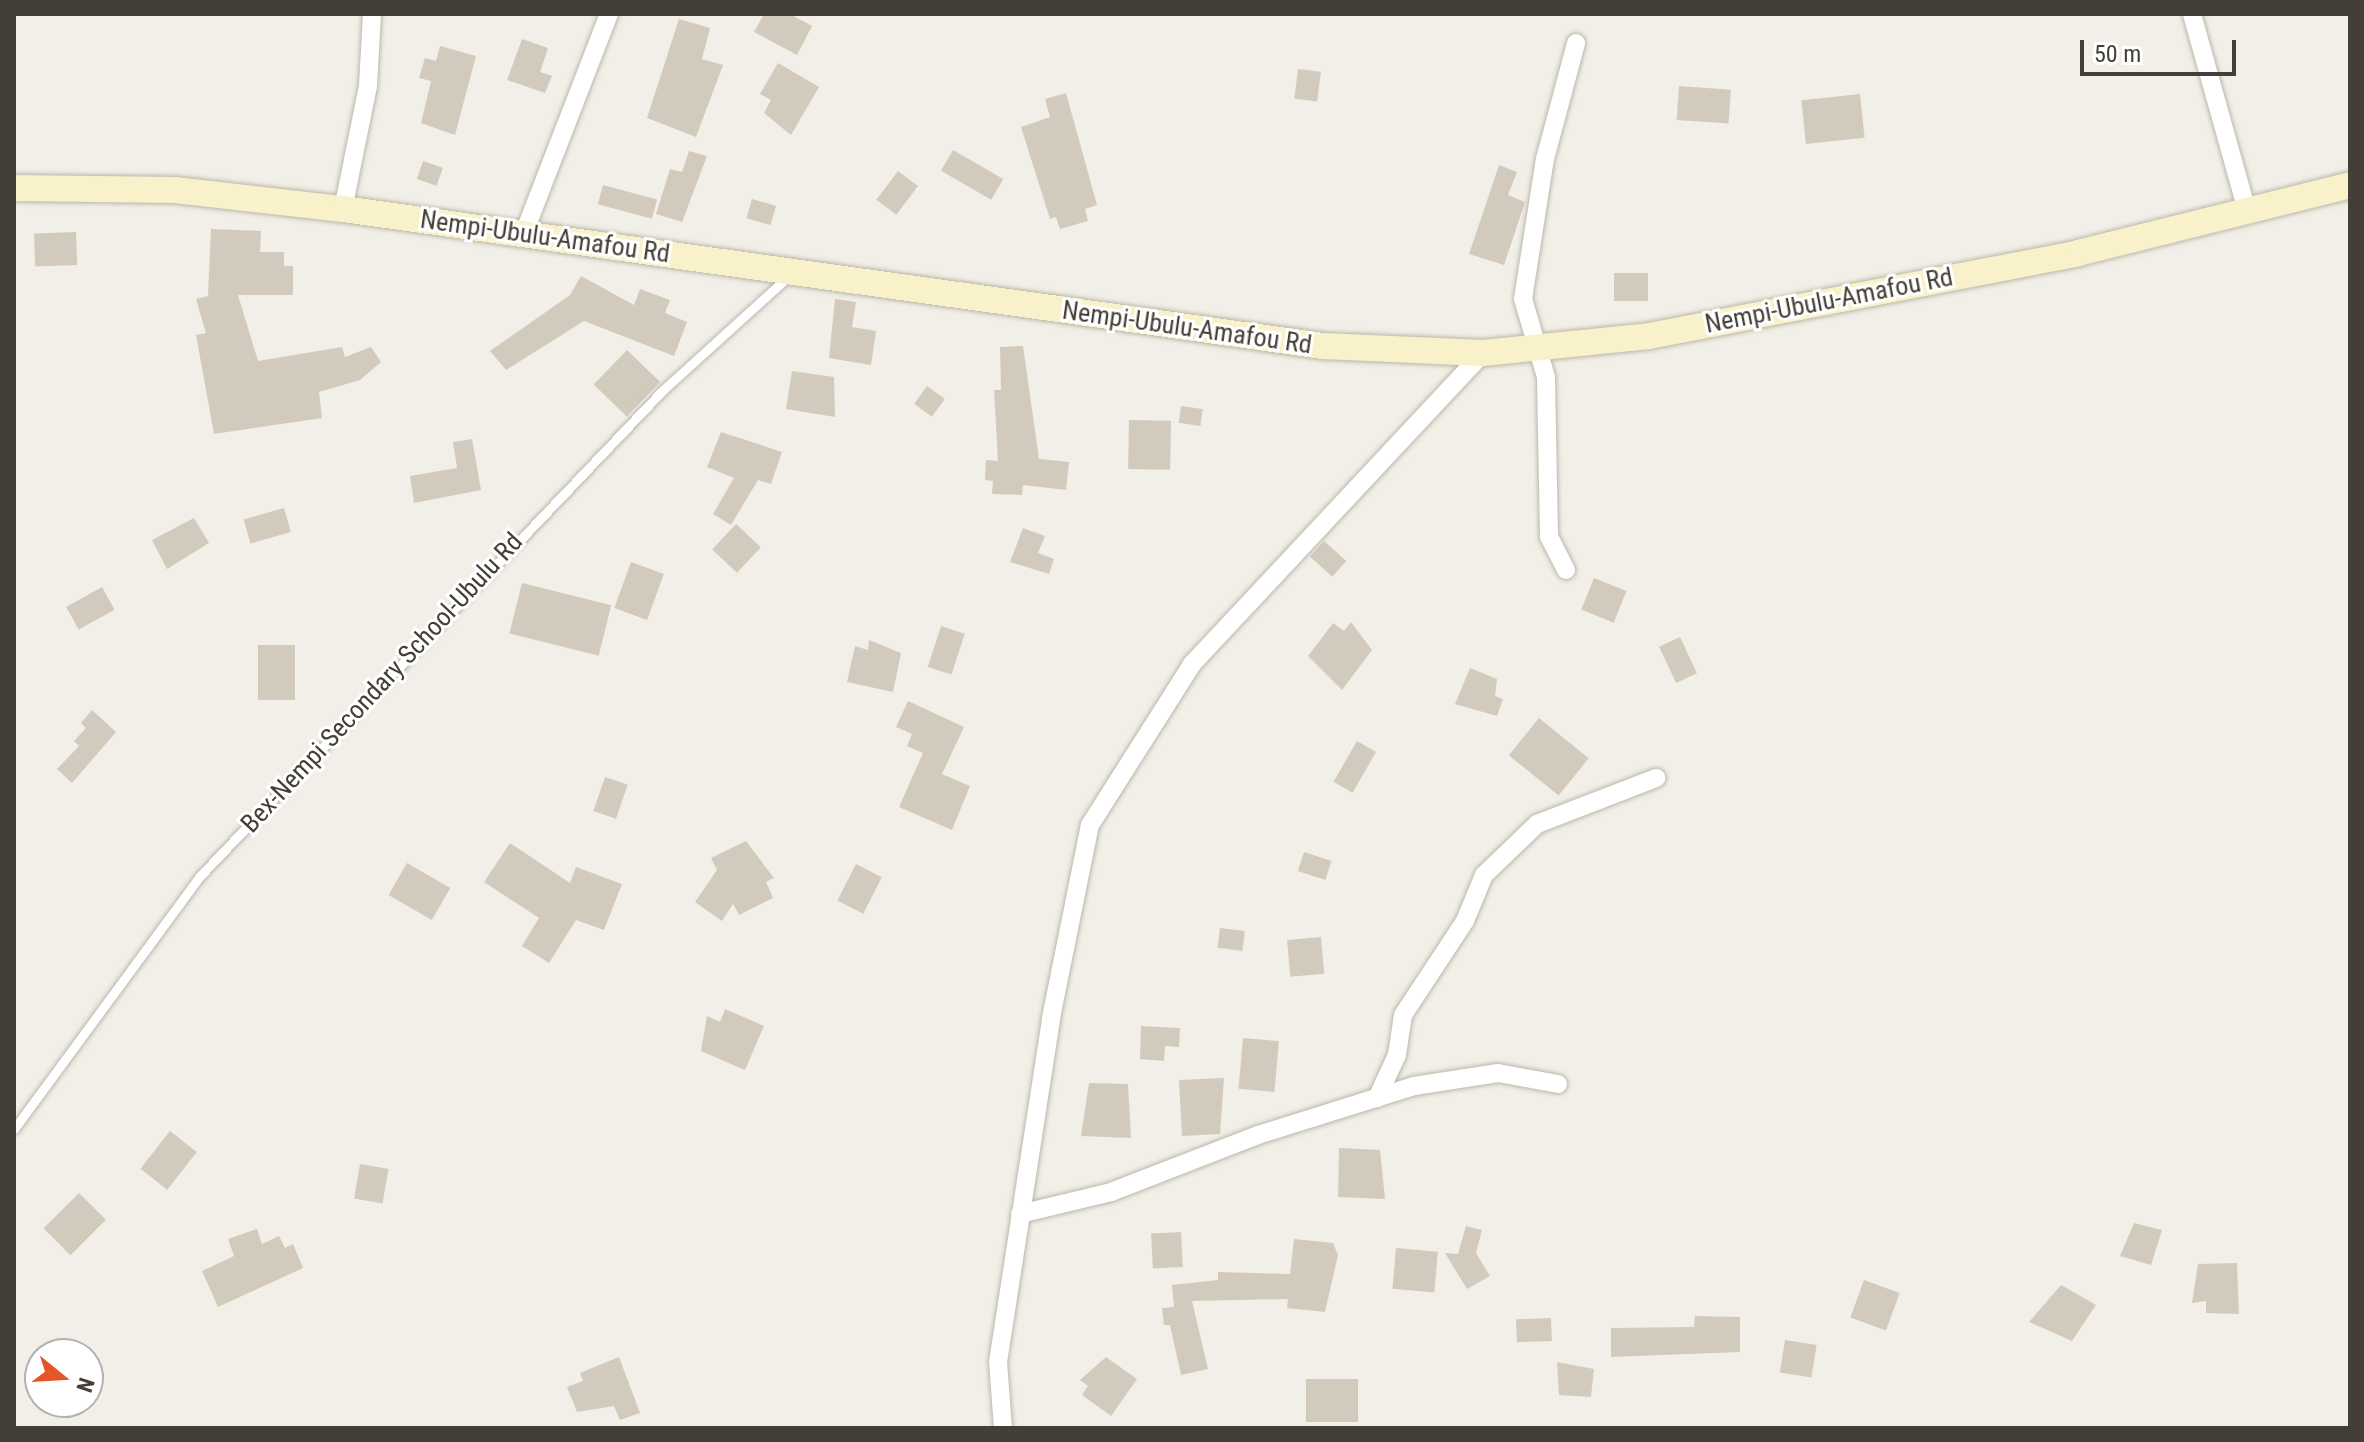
<!DOCTYPE html>
<style>
body{margin:0}
#map{position:relative;width:2364px;height:1442px;overflow:hidden;background:#f1efe7;font-family:"Roboto Condensed",sans-serif}
div>[style]{position:absolute}
[style*='--x']{left:calc(var(--x)*1px);top:calc(var(--y)*1px);width:calc(var(--w)*1px);rotate:calc(var(--a)*1deg)}
.building>*{inset:0;background:#d2cbbd;transform-origin:0 0}
.roads{filter:drop-shadow(0 0 2px #bcb7aa) drop-shadow(0 0 2px #bcb7aa)}
.lane>*{height:9px;margin:-4.5px;padding:0 4.5px;transform-origin:4.5px;border-radius:4.5px;background:#fff}
.street>*{height:18px;margin:-9px;padding:0 9px;transform-origin:9px;border-radius:9px;background:#fff}
.secondary>*{height:26px;margin:-13px;padding:0 13px;transform-origin:13px;border-radius:13px;background:#f9f1c9}
span{translate:-50% -50%;white-space:nowrap;text-align:center;line-height:1.15;-webkit-text-stroke:6px #fff;paint-order:stroke}
.street-label{font-size:26px;color:#443f36}
.frame{position:absolute;inset:0;border:16px solid #443f36;pointer-events:none}
.north{position:absolute;left:24px;top:1338px;width:80px;height:80px;box-sizing:border-box;background:#fff;border:2px solid #b4b2af;border-radius:50%;rotate:108deg;font-size:22px;font-weight:700;line-height:32px;text-align:center;color:#443f36}
.north::after{content:'';display:block;margin:auto;width:28px;height:36px;background:#e5552a;clip-path:polygon(50% 0,100% 100%,50% 72%,0 100%)}
.scale{position:absolute;left:2080px;top:40px;width:156px;height:36px;box-sizing:border-box;border:4px solid #443f36;border-top:0;padding-left:10px;font-size:24px;line-height:28px;white-space:nowrap;color:#443f36;-webkit-text-stroke:6px #fff;paint-order:stroke}
</style>
<div id="map">
<div class="building">
<i style="clip-path:polygon(764px 14px,790px 14px,812px 26px,797px 55px,754px 32px)"></i>
<i style="clip-path:polygon(679px 19px,710px 28px,702px 59px,723px 65px,696px 137px,647px 118px)"></i>
<i style="clip-path:polygon(522px 39px,548px 48px,540px 72px,552px 76px,545px 93px,507px 80px)"></i>
<i style="clip-path:polygon(440px 46px,476px 56px,455px 135px,421px 123px,431px 81px,419px 78px,425px 58px,436px 61px)"></i>
<i style="clip-path:polygon(778px 63px,819px 87px,791px 135px,764px 113px,771px 100px,760px 94px)"></i>
<i style="left:1298px;top:69px;width:23px;height:30px;rotate:7deg"></i>
<i style="left:1679px;top:86px;width:52px;height:34px;rotate:4deg"></i>
<i style="clip-path:polygon(1066px 93px,1097px 205px,1085px 209px,1088px 221px,1060px 229px,1056px 217px,1050px 219px,1021px 127px,1050px 117px,1045px 99px)"></i>
<i style="left:1860px;top:94px;width:44px;height:59px;rotate:84deg"></i>
<i style="left:953px;top:150px;width:58px;height:24px;rotate:30deg"></i>
<i style="clip-path:polygon(689px 151px,707px 156px,682px 222px,656px 214px,670px 169px,682px 172px)"></i>
<i style="left:423px;top:161px;width:21px;height:19px;rotate:19deg"></i>
<i style="clip-path:polygon(1499px 165px,1517px 172px,1508px 195px,1525px 202px,1504px 265px,1469px 254px)"></i>
<i style="left:898px;top:171px;width:25px;height:36px;rotate:37deg"></i>
<i style="left:603px;top:185px;width:56px;height:20px;rotate:15deg"></i>
<i style="left:752px;top:199px;width:25px;height:20px;rotate:16deg"></i>
<i style="clip-path:polygon(211px 229px,261px 231px,260px 252px,284px 252px,284px 266px,293px 266px,293px 295px,238px 295px,258px 361px,342px 347px,345px 357px,371px 347px,381px 362px,360px 380px,319px 392px,322px 418px,214px 434px,196px 335px,206px 333px,196px 299px,208px 296px)"></i>
<i style="left:76px;top:232px;width:33px;height:42px;rotate:88deg"></i>
<i style="left:1614px;top:273px;width:34px;height:28px"></i>
<i style="clip-path:polygon(581px 276px,634px 305px,640px 289px,670px 300px,665px 313px,687px 322px,674px 356px,584px 321px,506px 370px,490px 351px,570px 295px)"></i>
<i style="clip-path:polygon(835px 299px,856px 302px,852px 327px,876px 331px,871px 365px,829px 358px)"></i>
<i style="clip-path:polygon(1023px 346px,1039px 459px,1069px 462px,1066px 490px,1023px 485px,1022px 495px,992px 494px,993px 481px,985px 480px,986px 460px,998px 461px,994px 390px,1001px 390px,1000px 347px)"></i>
<i style="left:627px;top:350px;width:46px;height:48px;rotate:44deg"></i>
<i style="clip-path:polygon(792px 371px,834px 377px,835px 417px,786px 409px)"></i>
<i style="left:927px;top:386px;width:22px;height:22px;rotate:36deg"></i>
<i style="left:1181px;top:406px;width:22px;height:17px;rotate:8deg"></i>
<i style="left:1129px;top:420px;width:42px;height:49px;rotate:1deg"></i>
<i style="clip-path:polygon(721px 432px,782px 452px,771px 484px,758px 480px,731px 525px,713px 514px,734px 478px,707px 467px)"></i>
<i style="clip-path:polygon(472px 439px,481px 490px,414px 503px,410px 476px,457px 468px,453px 442px)"></i>
<i style="left:284px;top:508px;width:25px;height:42px;rotate:74deg"></i>
<i style="clip-path:polygon(194px 518px,209px 543px,167px 569px,152px 540px)"></i>
<i style="left:736px;top:524px;width:34px;height:35px;rotate:43deg"></i>
<i style="clip-path:polygon(1023px 528px,1045px 536px,1038px 553px,1054px 559px,1049px 574px,1010px 562px)"></i>
<i style="left:1324px;top:541px;width:30px;height:21px;rotate:42deg"></i>
<i style="left:631px;top:562px;width:35px;height:49px;rotate:20deg"></i>
<i style="left:1594px;top:578px;width:35px;height:34px;rotate:22deg"></i>
<i style="left:522px;top:583px;width:92px;height:52px;rotate:14deg"></i>
<i style="left:102px;top:587px;width:26px;height:41px;rotate:61deg"></i>
<i style="clip-path:polygon(1351px 622px,1372px 650px,1342px 690px,1308px 656px,1333px 623px,1344px 631px)"></i>
<i style="left:941px;top:626px;width:25px;height:43px;rotate:18deg"></i>
<i style="left:1680px;top:637px;width:40px;height:23px;rotate:65deg"></i>
<i style="clip-path:polygon(869px 640px,901px 653px,893px 692px,847px 682px,855px 646px,868px 650px)"></i>
<i style="left:258px;top:645px;width:37px;height:55px"></i>
<i style="clip-path:polygon(1470px 668px,1497px 679px,1495px 696px,1503px 699px,1497px 716px,1455px 704px)"></i>
<i style="clip-path:polygon(908px 701px,964px 727px,942px 774px,970px 786px,952px 830px,899px 807px,923px 753px,907px 746px,912px 734px,896px 727px)"></i>
<i style="clip-path:polygon(92px 710px,116px 732px,72px 783px,57px 769px,79px 746px,74px 741px,86px 728px,81px 723px)"></i>
<i style="left:1539px;top:718px;width:64px;height:48px;rotate:39deg"></i>
<i style="left:1357px;top:741px;width:22px;height:47px;rotate:30deg"></i>
<i style="left:605px;top:777px;width:24px;height:36px;rotate:19deg"></i>
<i style="clip-path:polygon(746px 841px,774px 878px,766px 882px,773px 898px,739px 915px,733px 904px,722px 921px,695px 902px,717px 870px,711px 858px)"></i>
<i style="clip-path:polygon(510px 843px,570px 883px,576px 867px,622px 884px,604px 930px,576px 920px,549px 963px,522px 946px,539px 918px,484px 882px)"></i>
<i style="left:1304px;top:852px;width:29px;height:20px;rotate:18deg"></i>
<i style="left:407px;top:863px;width:50px;height:37px;rotate:30deg"></i>
<i style="left:856px;top:864px;width:29px;height:41px;rotate:27deg"></i>
<i style="left:1220px;top:928px;width:25px;height:20px;rotate:7deg"></i>
<i style="left:1321px;top:937px;width:37px;height:34px;rotate:85deg"></i>
<i style="clip-path:polygon(725px 1009px,764px 1026px,745px 1070px,701px 1051px,707px 1016px,720px 1022px)"></i>
<i style="clip-path:polygon(1141px 1026px,1180px 1028px,1179px 1047px,1165px 1046px,1164px 1061px,1140px 1059px)"></i>
<i style="left:1243px;top:1038px;width:36px;height:51px;rotate:5deg"></i>
<i style="clip-path:polygon(1224px 1078px,1220px 1134px,1182px 1136px,1179px 1080px)"></i>
<i style="clip-path:polygon(1089px 1083px,1128px 1084px,1131px 1138px,1081px 1136px)"></i>
<i style="left:170px;top:1131px;width:34px;height:48px;rotate:38deg"></i>
<i style="clip-path:polygon(1339px 1148px,1380px 1150px,1385px 1199px,1338px 1197px)"></i>
<i style="left:360px;top:1164px;width:29px;height:35px;rotate:10deg"></i>
<i style="left:79px;top:1193px;width:38px;height:50px;rotate:45deg"></i>
<i style="clip-path:polygon(2134px 1223px,2162px 1230px,2151px 1265px,2120px 1256px)"></i>
<i style="clip-path:polygon(1466px 1226px,1482px 1230px,1476px 1253px,1490px 1276px,1467px 1289px,1445px 1253px,1458px 1254px)"></i>
<i style="clip-path:polygon(257px 1229px,262px 1244px,279px 1236px,285px 1248px,293px 1244px,303px 1268px,218px 1307px,202px 1271px,234px 1256px,228px 1239px)"></i>
<i style="left:1181px;top:1232px;width:35px;height:30px;rotate:87deg"></i>
<i style="clip-path:polygon(1294px 1239px,1333px 1243px,1338px 1255px,1325px 1312px,1287px 1308px,1288px 1299px,1192px 1301px,1208px 1369px,1181px 1375px,1170px 1325px,1164px 1325px,1162px 1308px,1174px 1307px,1172px 1285px,1218px 1280px,1218px 1272px,1290px 1274px)"></i>
<i style="left:1396px;top:1248px;width:42px;height:41px;rotate:5deg"></i>
<i style="clip-path:polygon(2237px 1263px,2239px 1314px,2206px 1313px,2206px 1301px,2192px 1303px,2198px 1264px)"></i>
<i style="left:1864px;top:1280px;width:38px;height:40px;rotate:20deg"></i>
<i style="clip-path:polygon(2061px 1285px,2096px 1305px,2072px 1341px,2029px 1322px)"></i>
<i style="clip-path:polygon(1695px 1316px,1740px 1317px,1740px 1352px,1611px 1357px,1611px 1328px,1694px 1327px)"></i>
<i style="left:1551px;top:1318px;width:23px;height:35px;rotate:88deg"></i>
<i style="left:1785px;top:1340px;width:32px;height:33px;rotate:9deg"></i>
<i style="clip-path:polygon(619px 1357px,640px 1413px,620px 1420px,614px 1406px,577px 1412px,567px 1387px,583px 1381px,580px 1373px)"></i>
<i style="clip-path:polygon(1106px 1357px,1137px 1379px,1111px 1416px,1082px 1395px,1088px 1386px,1080px 1380px)"></i>
<i style="clip-path:polygon(1557px 1362px,1594px 1369px,1591px 1397px,1559px 1395px)"></i>
<i style="left:1306px;top:1379px;width:52px;height:43px"></i>
</div>
<div class="roads">
<div class="lane">
<i style="--x:14;--y:1129;--w:314;--a:-53.7"></i>
<i style="--x:200;--y:876;--w:671;--a:-46.39"></i>
<i style="--x:663;--y:390;--w:171;--a:-42.2"></i>
</div>
<div class="street">
<i style="--x:2192;--y:14;--w:205;--a:74.4"></i>
<i style="--x:343;--y:209;--w:126;--a:-78.5"></i>
<i style="--x:368;--y:86;--w:72;--a:-86.8"></i>
<i style="--x:524;--y:233;--w:235;--a:-68.8"></i>
<i style="--x:1566;--y:570;--w:38;--a:-117"></i>
<i style="--x:1549;--y:536;--w:159;--a:-91.1"></i>
<i style="--x:1546;--y:377;--w:81;--a:-106.4"></i>
<i style="--x:1523;--y:299;--w:142;--a:-81.1"></i>
<i style="--x:1545;--y:159;--w:120;--a:-75"></i>
<i style="--x:1377;--y:1098;--w:47;--a:-65.1"></i>
<i style="--x:1397;--y:1055;--w:40;--a:-81.5"></i>
<i style="--x:1403;--y:1015;--w:113;--a:-56.6"></i>
<i style="--x:1465;--y:921;--w:50;--a:-67.6"></i>
<i style="--x:1484;--y:875;--w:74;--a:-43.9"></i>
<i style="--x:1537;--y:824;--w:128;--a:-21.1"></i>
<i style="--x:1020;--y:1214;--w:94;--a:-13.6"></i>
<i style="--x:1111;--y:1192;--w:158;--a:-21.2"></i>
<i style="--x:1258;--y:1135;--w:164;--a:-17.4"></i>
<i style="--x:1414;--y:1086;--w:85;--a:-8.8"></i>
<i style="--x:1498;--y:1073;--w:61;--a:10.4"></i>
<i style="--x:1003;--y:1428;--w:66;--a:-94.3"></i>
<i style="--x:998;--y:1362;--w:348;--a:-81.2"></i>
<i style="--x:1051;--y:1018;--w:197;--a:-78.6"></i>
<i style="--x:1090;--y:825;--w:191;--a:-57.6"></i>
<i style="--x:1192;--y:664;--w:426;--a:-46.9"></i>
</div>
<div class="secondary">
<i style="--x:14;--y:188;--w:161;--a:0.7"></i>
<i style="--x:175;--y:190;--w:169;--a:6.5"></i>
<i style="--x:343;--y:209;--w:990;--a:7.96"></i>
<i style="--x:1323;--y:346;--w:160;--a:2.5"></i>
<i style="--x:1483;--y:353;--w:167;--a:-5.8"></i>
<i style="--x:1649;--y:336;--w:437;--a:-10.9"></i>
<i style="--x:2078;--y:253;--w:280;--a:-14"></i>
</div>
</div>
<div class="street-label">
<span style="left:545px;top:237px;rotate:8deg">Nempi-Ubulu-Amafou Rd</span>
<span style="left:1829px;top:301px;rotate:-11deg">Nempi-Ubulu-Amafou Rd</span>
<span style="left:1187px;top:328px;rotate:8deg">Nempi-Ubulu-Amafou Rd</span>
<span style="left:382px;top:683px;rotate:-47deg">Bex-Nempi Secondary School-Ubulu Rd</span>
</div>
<div class="frame"></div>
<div class="north">N</div>
<div class="scale">50 m</div>
</div>
